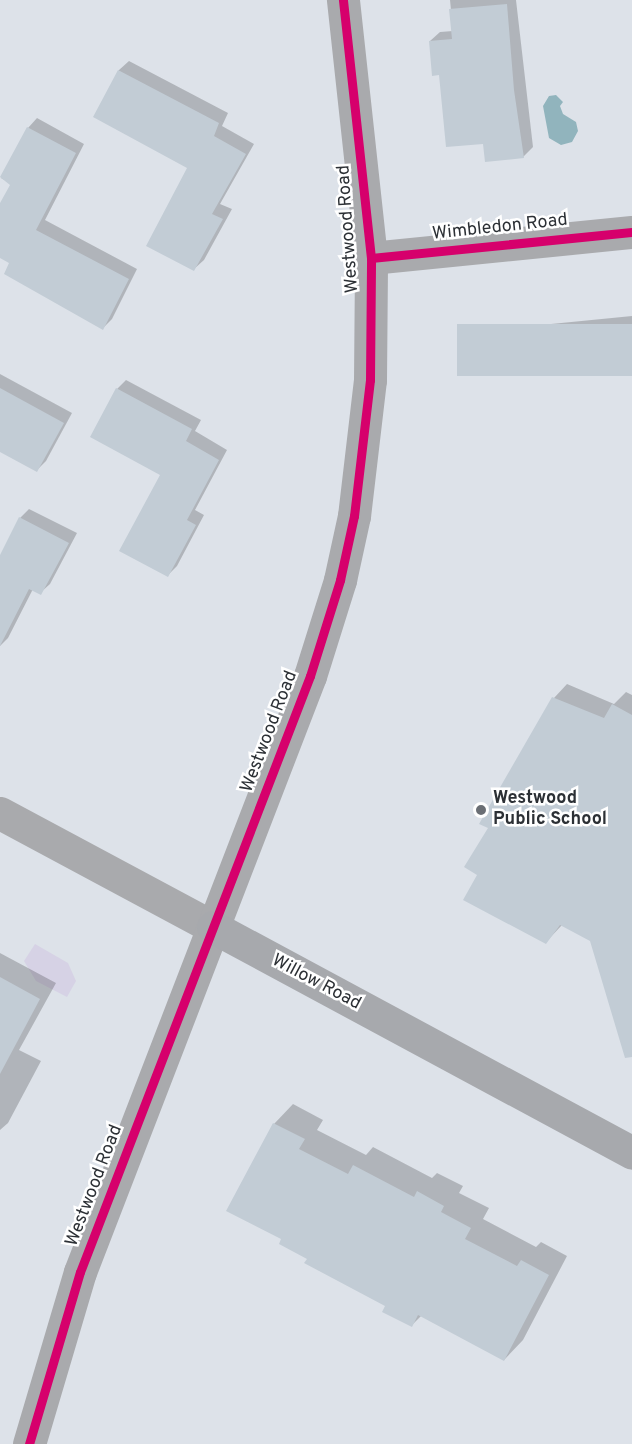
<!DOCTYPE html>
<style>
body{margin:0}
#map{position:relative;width:632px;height:1444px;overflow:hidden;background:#dde2e9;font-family:Overpass,sans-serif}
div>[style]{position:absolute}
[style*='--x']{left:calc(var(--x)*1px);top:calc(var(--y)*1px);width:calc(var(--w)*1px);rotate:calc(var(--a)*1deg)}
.green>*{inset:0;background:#d6d2e5}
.water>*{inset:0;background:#91b4bd}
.shadow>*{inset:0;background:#0003}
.building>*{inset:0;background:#c2ccd5;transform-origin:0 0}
.minor>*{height:33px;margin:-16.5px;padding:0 16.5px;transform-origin:16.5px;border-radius:16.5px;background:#a9aaad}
.tertiary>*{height:33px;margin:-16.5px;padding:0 16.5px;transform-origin:16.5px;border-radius:16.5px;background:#a9aaad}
.secondary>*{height:33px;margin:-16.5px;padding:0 16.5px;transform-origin:16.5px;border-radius:16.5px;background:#a7a9ad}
.cycleway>*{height:9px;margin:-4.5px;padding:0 4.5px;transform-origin:4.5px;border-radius:4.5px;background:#d6006c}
.dots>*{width:16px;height:16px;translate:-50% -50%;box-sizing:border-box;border:3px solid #fff;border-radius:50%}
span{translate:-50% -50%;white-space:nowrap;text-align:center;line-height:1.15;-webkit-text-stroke:5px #fff;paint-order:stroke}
.street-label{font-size:18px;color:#2c3035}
.poi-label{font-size:18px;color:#2c3035;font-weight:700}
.left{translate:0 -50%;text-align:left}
</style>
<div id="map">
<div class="green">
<i style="clip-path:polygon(35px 944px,68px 963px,76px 981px,67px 997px,36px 981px,24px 961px)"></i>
</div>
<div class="water">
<i style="clip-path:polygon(556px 95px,563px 102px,560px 106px,563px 114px,576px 122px,578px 131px,572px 142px,561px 145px,549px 138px,543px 106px,549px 96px)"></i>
</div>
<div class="shadow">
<i style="clip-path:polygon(450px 0,516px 0,533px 147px,523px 157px,485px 142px,430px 41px,440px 32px,453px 31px)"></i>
<i style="clip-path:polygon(129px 61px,228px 113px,222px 126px,254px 144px,220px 204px,232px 209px,204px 260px,194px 269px,189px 168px,95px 117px,119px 70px)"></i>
<i style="clip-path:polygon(37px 118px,84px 144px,45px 220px,137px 269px,112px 319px,103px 328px,0 256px,0 207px,12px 184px,1px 178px,28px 128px)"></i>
<i style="clip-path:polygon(632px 316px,632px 363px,460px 341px,469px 332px)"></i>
<i style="clip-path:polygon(0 374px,72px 413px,46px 461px,37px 470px,0 450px)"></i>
<i style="clip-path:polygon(126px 380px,201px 420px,195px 431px,227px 450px,195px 510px,204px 515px,177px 566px,168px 575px,162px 474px,117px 389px)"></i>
<i style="clip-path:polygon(29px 509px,77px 533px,50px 584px,40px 593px,33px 589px,8px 638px,0 646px,0 558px,20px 518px)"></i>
<i style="clip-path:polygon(567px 684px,614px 704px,626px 692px,632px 695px,632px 1011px,591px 940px,562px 925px,546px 942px,479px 875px,491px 827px,554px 698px)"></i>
<i style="clip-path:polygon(0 953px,56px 983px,19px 1050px,41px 1061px,8px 1123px,0 1130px)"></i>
<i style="clip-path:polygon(293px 1104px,323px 1120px,317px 1130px,366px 1155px,373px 1147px,432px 1178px,437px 1173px,463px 1186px,459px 1193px,489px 1208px,483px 1219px,536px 1247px,541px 1242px,567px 1256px,523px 1340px,504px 1360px,422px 1315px,412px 1325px,387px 1305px,309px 1258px,283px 1238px,274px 1124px)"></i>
</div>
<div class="building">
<i style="clip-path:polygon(507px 4px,514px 90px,524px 158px,485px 162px,483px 144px,446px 147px,439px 75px,432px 76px,429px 41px,452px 39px,449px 9px)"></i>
<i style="clip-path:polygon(118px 70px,219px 123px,214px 136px,246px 154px,212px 214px,223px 219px,194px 271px,146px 246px,187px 168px,93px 117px)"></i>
<i style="clip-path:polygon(27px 127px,76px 153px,36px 230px,129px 279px,103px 330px,4px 274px,9px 263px,0 258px,0 203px,10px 185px,0 177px)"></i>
<i style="left:632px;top:324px;width:52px;height:175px;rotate:90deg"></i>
<i style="clip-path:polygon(0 388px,64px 423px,37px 472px,0 452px)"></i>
<i style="clip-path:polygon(116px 388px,192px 429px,186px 441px,219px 460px,187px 520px,196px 525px,168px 577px,119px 551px,160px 475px,90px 437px)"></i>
<i style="clip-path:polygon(19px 517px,69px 543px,41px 595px,29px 589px,0 646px,0 555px)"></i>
<i style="clip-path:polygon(552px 697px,604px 718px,612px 704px,632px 715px,632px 1057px,625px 1058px,590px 941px,560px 925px,546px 944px,463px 900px,477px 875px,464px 867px,488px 828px,479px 824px)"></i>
<i style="clip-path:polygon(0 977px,40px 999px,0 1074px)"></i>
<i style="clip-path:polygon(273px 1123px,305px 1139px,299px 1149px,348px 1174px,353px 1165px,414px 1197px,417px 1191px,444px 1206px,441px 1212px,471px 1228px,465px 1239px,517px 1266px,521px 1260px,549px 1275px,504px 1361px,418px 1315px,412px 1327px,382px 1312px,385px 1306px,304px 1263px,307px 1259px,279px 1244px,281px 1239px,226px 1211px)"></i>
</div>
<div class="minor">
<i style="--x:371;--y:258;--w:262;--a:-5.7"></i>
</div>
<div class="tertiary">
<i style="--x:0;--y:813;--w:242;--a:28.2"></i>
<i style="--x:29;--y:1444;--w:179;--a:-73.5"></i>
<i style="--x:80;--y:1272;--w:639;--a:-68.9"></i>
<i style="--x:310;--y:676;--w:101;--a:-72.6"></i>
<i style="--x:340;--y:580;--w:66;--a:-77.7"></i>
<i style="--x:354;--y:516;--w:137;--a:-83.3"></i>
<i style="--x:370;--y:380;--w:122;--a:-89.5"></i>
<i style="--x:371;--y:258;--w:260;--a:-96.2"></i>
</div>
<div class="secondary">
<i style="--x:213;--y:927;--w:476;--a:28.3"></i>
</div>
<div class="cycleway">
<i style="--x:371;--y:258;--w:262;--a:-5.7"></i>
<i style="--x:29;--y:1444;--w:179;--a:-73.5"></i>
<i style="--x:80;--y:1272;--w:639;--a:-68.9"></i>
<i style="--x:310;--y:676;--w:101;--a:-72.6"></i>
<i style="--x:340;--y:580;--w:66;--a:-77.7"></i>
<i style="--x:354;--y:516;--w:137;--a:-83.3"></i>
<i style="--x:370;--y:380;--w:122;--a:-89.5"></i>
<i style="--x:371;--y:258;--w:260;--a:-96.2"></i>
</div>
<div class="dots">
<i style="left:481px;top:810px;background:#6a6e74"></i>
</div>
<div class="street-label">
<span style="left:500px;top:228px;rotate:-6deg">Wimbledon Road</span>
<span style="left:349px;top:229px;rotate:-94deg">Westwood Road</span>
<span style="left:270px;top:732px;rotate:-69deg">Westwood Road</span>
<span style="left:316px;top:983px;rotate:28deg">Willow Road</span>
<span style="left:95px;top:1186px;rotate:-69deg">Westwood Road</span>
</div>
<div class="poi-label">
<span class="left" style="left:493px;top:810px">Westwood<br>Public School</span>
</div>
</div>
